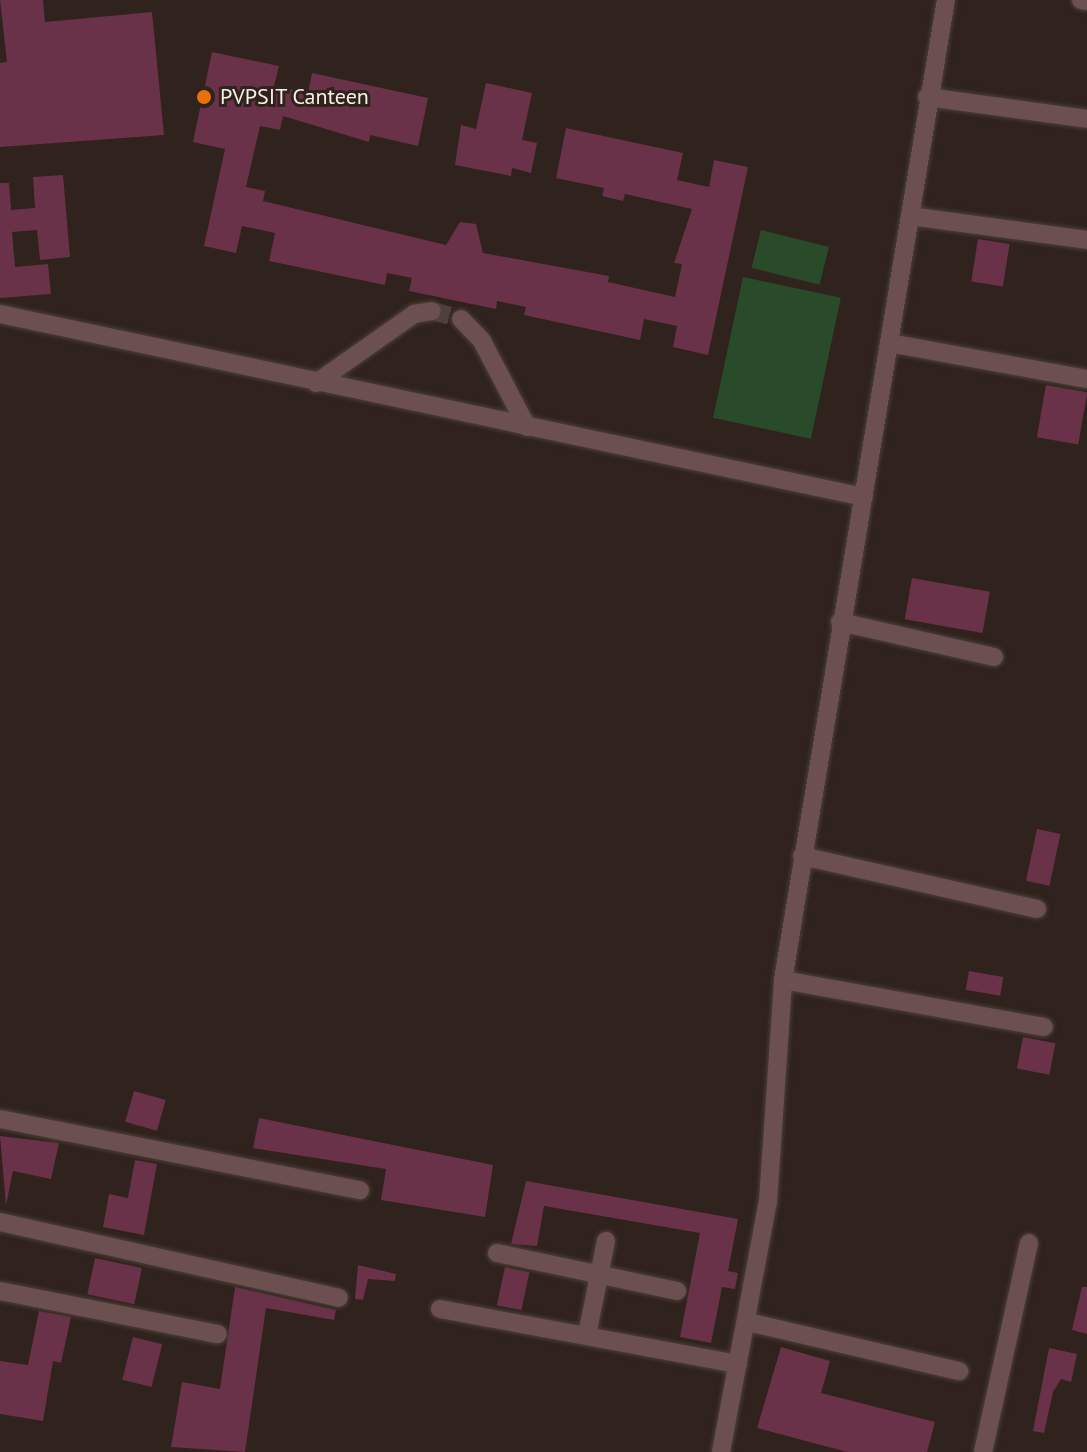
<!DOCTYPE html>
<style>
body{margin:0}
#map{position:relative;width:1087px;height:1452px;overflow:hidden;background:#30221c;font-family:"PT Sans",sans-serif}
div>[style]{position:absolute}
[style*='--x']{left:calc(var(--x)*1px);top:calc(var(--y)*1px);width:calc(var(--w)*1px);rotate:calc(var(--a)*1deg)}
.green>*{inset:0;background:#2a4b29;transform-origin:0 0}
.building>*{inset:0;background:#6a3248;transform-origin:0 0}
.minor-tunnel>*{height:18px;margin-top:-9px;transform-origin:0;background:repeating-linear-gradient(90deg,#4e413b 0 18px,transparent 0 27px)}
.roads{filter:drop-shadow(0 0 2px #4c3f39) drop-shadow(0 0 2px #4c3f39)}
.minor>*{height:18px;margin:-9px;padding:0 9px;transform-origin:9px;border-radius:9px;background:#6c504f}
.dots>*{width:22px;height:22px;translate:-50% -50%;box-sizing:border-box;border:4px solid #30221c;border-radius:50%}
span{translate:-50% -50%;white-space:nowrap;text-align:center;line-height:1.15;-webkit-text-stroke:6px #30221c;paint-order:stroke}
.poi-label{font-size:22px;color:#f8eeea}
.left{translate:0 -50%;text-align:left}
</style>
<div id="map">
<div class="green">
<i style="left:761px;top:230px;width:70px;height:39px;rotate:14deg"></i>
<i style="left:743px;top:277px;width:100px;height:144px;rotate:12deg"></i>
</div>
<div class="building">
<i style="clip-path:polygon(0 0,43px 0,45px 22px,152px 12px,164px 135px,0 147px,0 63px,7px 62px)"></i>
<i style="clip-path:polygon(212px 52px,279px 66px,274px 86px,308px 93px,312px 73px,428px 98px,418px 146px,370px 135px,369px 142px,283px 116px,280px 130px,260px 126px,246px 187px,265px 191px,263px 201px,446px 245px,460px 222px,476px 224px,483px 253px,609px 276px,608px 282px,675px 297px,682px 264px,674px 263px,692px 209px,625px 194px,623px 201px,602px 196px,604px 188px,556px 178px,566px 128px,683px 153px,677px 180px,709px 187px,714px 160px,748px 167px,708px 355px,673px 347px,677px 326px,644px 319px,640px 340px,524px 315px,526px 307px,497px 301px,496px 309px,409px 291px,412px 278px,387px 273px,385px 285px,269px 261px,275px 233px,242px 226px,236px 253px,204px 246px,225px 149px,193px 142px)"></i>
<i style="clip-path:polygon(486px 83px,532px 93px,522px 140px,537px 143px,531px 173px,512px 168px,511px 176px,455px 165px,461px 125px,476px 129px)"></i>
<i style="clip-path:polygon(63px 175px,70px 257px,40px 260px,37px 230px,12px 232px,15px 267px,48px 264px,51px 294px,0 298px,0 183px,9px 183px,11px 210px,35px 208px,33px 177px)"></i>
<i style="left:978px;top:239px;width:32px;height:43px;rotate:9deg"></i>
<i style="left:1046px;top:385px;width:42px;height:53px;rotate:10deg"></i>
<i style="left:912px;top:578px;width:79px;height:42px;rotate:10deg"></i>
<i style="left:1037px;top:829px;width:24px;height:53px;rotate:12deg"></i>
<i style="left:969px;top:971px;width:35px;height:19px;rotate:10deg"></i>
<i style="left:1023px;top:1037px;width:33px;height:32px;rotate:11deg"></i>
<i style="left:134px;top:1091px;width:33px;height:32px;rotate:16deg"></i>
<i style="clip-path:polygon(259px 1118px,493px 1165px,485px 1217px,381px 1200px,386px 1169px,253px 1148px)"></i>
<i style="clip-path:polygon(0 1136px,59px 1143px,51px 1179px,13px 1171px,6px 1205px)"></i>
<i style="clip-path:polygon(135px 1160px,157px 1164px,144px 1235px,103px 1227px,109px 1194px,128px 1198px)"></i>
<i style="clip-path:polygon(526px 1181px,738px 1219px,728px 1271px,738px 1273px,735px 1289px,722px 1287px,711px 1343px,680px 1337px,700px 1233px,544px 1206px,537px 1246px,511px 1244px)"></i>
<i style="left:95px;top:1258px;width:48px;height:37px;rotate:12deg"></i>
<i style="clip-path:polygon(358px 1265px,396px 1274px,395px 1281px,368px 1279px,363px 1300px,355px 1299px)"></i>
<i style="left:505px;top:1267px;width:25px;height:39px;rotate:12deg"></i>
<i style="clip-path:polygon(235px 1287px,336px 1310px,334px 1320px,266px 1308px,245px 1452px,171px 1447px,182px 1382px,220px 1389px)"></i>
<i style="clip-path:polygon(1082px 1287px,1087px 1287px,1087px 1334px,1072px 1330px)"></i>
<i style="clip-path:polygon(39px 1311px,71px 1317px,61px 1363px,53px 1361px,43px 1421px,0 1414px,0 1361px,28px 1365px)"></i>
<i style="left:133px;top:1337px;width:30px;height:44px;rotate:14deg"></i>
<i style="clip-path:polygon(781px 1347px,830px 1361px,821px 1393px,935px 1422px,927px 1452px,847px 1452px,757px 1428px)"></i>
<i style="clip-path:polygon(1049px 1348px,1077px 1354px,1071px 1382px,1061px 1379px,1053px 1392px,1044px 1433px,1033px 1431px)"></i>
</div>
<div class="minor-tunnel">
<i style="--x:432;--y:311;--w:30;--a:15"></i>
</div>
<div class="roads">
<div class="minor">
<i style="--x:1081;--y:0;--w:6;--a:9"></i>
<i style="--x:927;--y:97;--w:162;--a:7.8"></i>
<i style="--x:910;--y:216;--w:179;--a:7.7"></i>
<i style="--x:0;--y:314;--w:883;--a:11.96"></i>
<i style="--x:461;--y:319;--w:30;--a:46"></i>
<i style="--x:482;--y:341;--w:97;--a:62.4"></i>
<i style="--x:889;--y:343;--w:201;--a:10.3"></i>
<i style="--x:316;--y:383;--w:120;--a:-35.1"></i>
<i style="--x:414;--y:314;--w:18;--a:-9"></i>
<i style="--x:840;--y:622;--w:158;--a:12.8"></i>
<i style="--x:802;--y:856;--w:241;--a:12.7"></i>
<i style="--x:783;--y:980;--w:265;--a:10.2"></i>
<i style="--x:0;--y:1119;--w:367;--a:11.2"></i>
<i style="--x:0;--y:1222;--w:347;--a:12.6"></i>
<i style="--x:497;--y:1253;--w:184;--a:11.9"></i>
<i style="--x:0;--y:1291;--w:222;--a:11.2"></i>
<i style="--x:440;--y:1309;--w:303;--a:10.5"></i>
<i style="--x:748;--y:1322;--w:217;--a:13.1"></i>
<i style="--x:587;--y:1335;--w:96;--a:-78.6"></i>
<i style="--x:721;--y:1452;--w:254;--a:-79.4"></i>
<i style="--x:768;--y:1202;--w:223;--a:-86.1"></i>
<i style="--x:783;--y:980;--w:993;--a:-80.56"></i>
<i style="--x:983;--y:1452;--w:214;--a:-77.6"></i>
</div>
</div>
<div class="dots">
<i style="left:204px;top:97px;background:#e8710a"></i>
</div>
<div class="poi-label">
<span class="left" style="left:220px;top:97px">PVPSIT Canteen</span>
</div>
</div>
